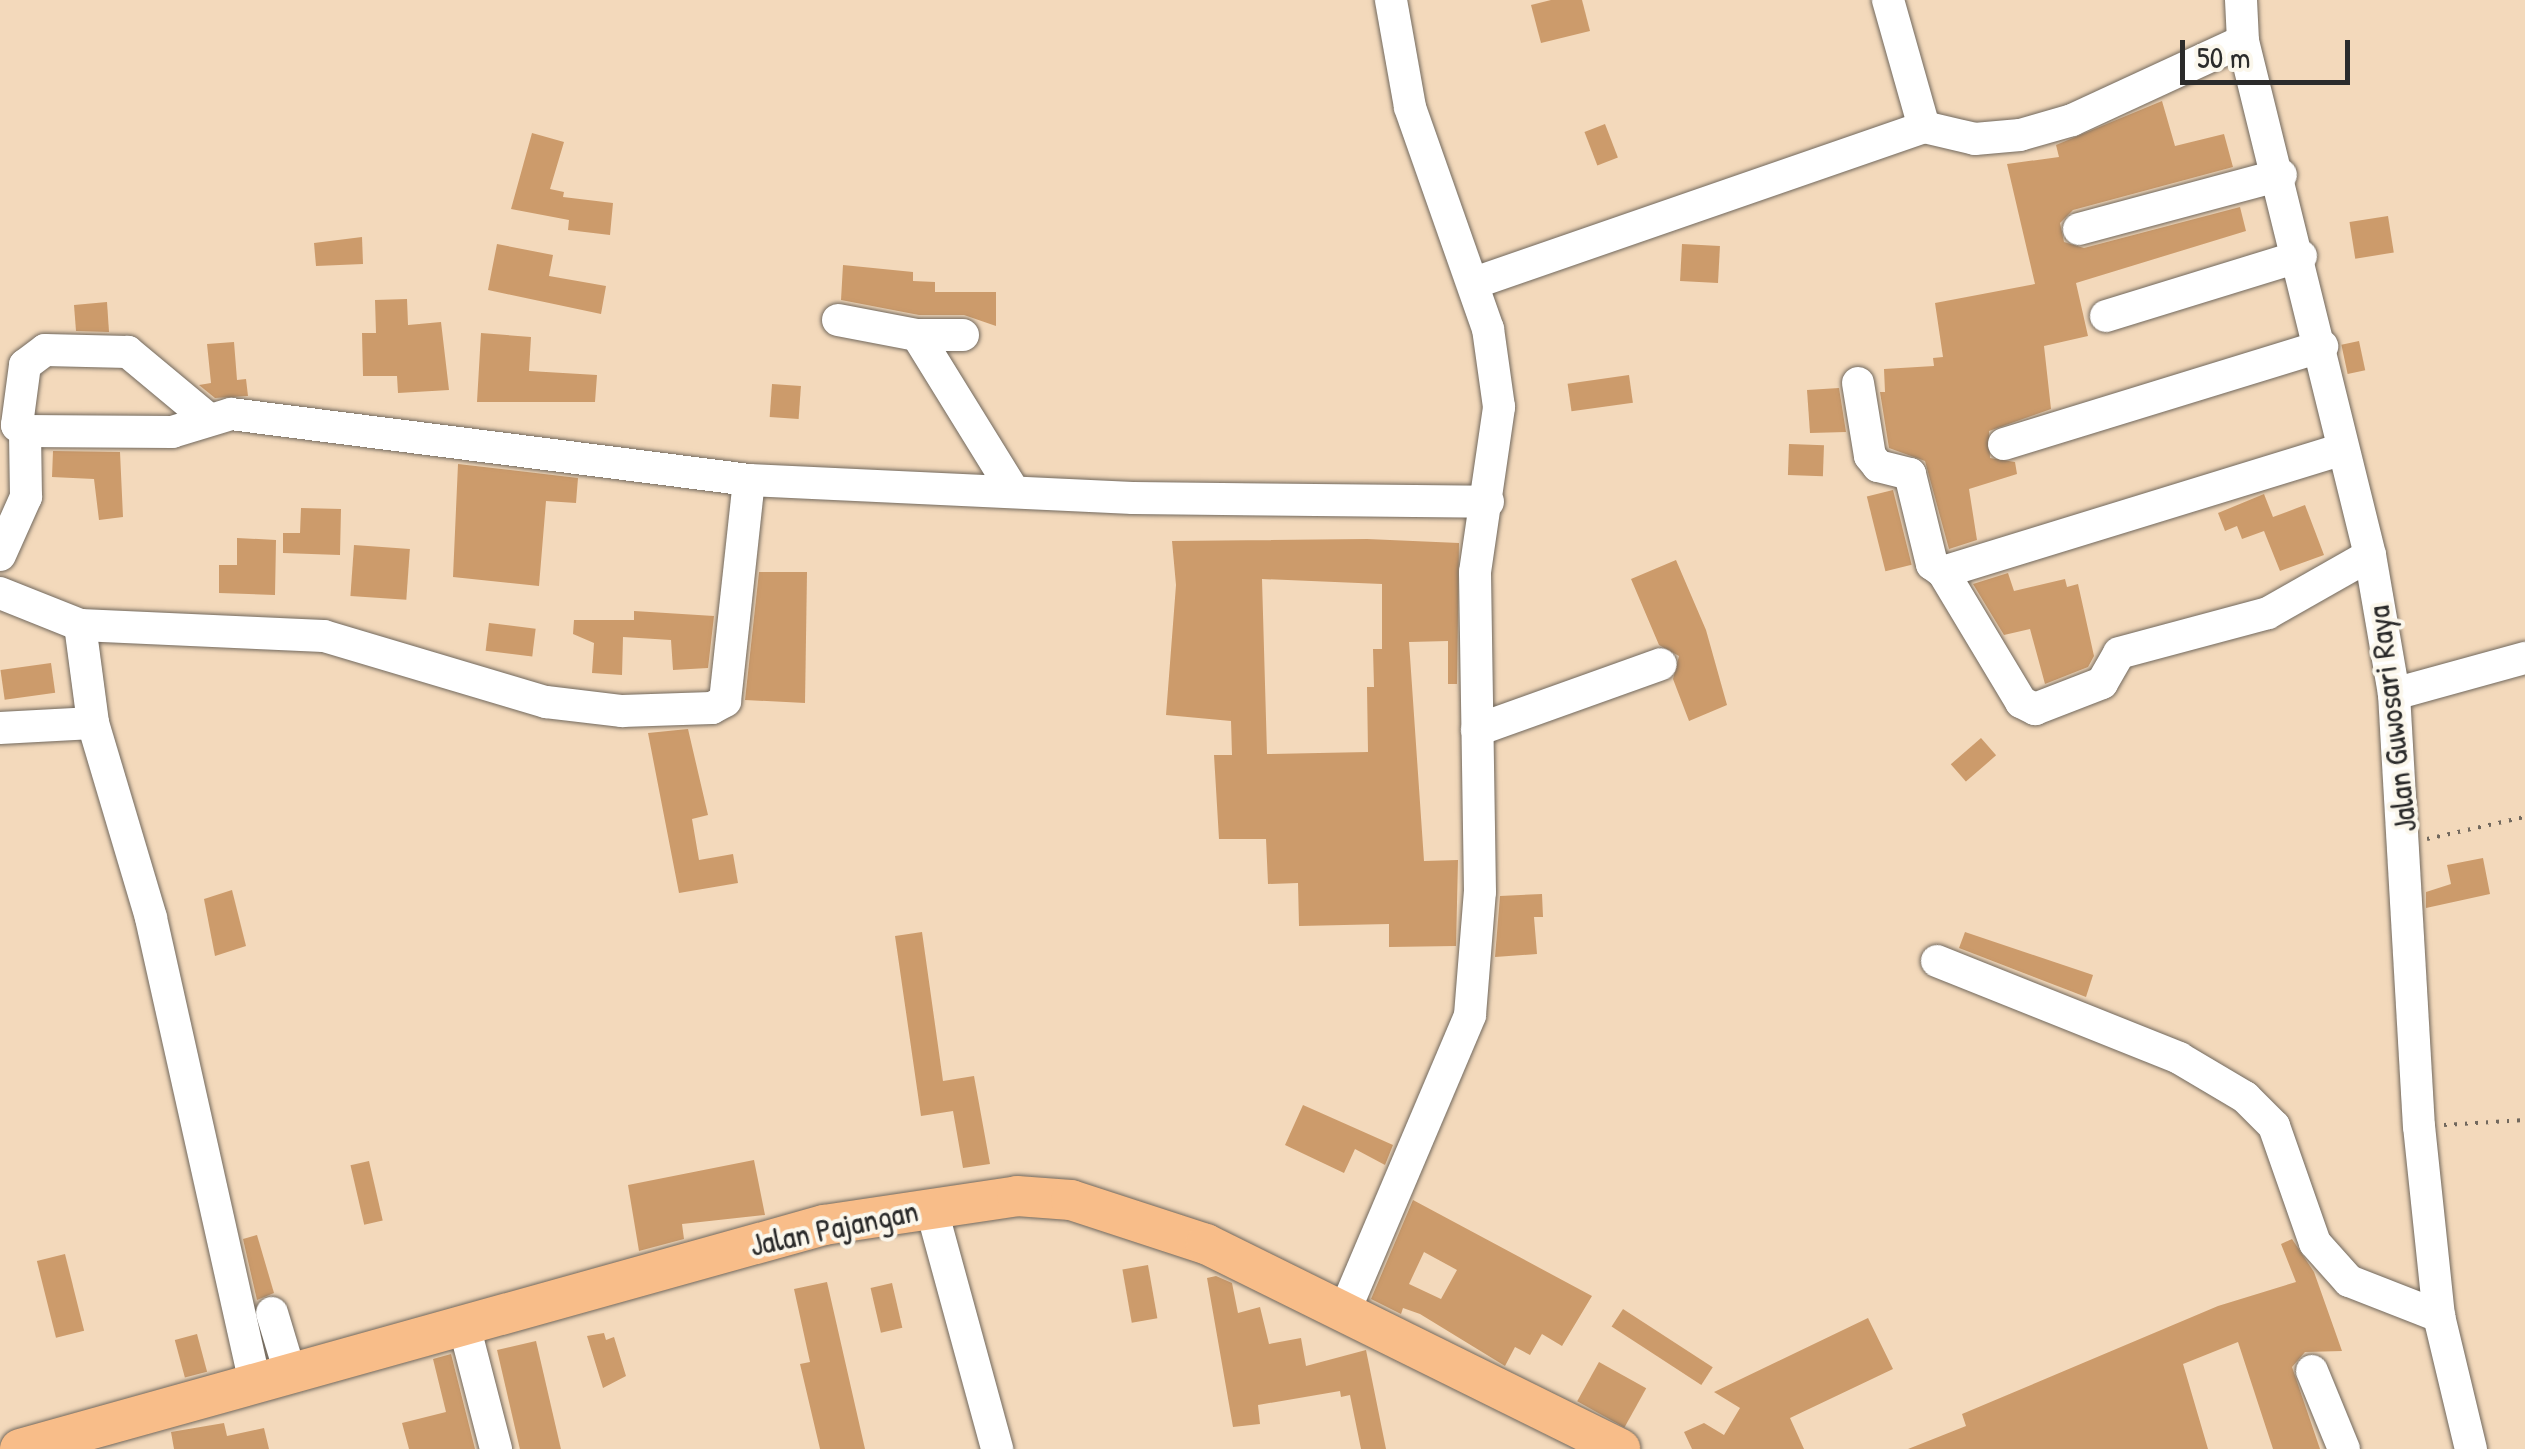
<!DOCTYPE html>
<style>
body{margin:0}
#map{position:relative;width:2525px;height:1449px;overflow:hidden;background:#f3d9bb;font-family:"Patrick Hand",sans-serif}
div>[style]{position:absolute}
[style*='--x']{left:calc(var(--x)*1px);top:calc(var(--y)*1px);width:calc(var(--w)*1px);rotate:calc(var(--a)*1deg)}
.building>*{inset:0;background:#cc9b6b;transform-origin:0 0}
.path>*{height:4px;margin-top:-2px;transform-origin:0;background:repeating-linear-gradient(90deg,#71685d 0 2.5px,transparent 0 10.5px)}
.roads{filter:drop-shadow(0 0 2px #71685d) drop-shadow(0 0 2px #71685d)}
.minor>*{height:32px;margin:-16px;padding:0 16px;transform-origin:16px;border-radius:16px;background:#fff}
.major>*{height:40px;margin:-20px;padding:0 20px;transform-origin:20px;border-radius:20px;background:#f8bd89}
span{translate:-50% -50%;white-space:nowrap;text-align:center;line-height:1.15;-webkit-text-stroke:8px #fbf7ec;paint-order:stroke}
.street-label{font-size:32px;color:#2b2b2b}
.scale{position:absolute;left:2180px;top:40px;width:170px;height:45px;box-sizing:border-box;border:5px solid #2b2b2b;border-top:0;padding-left:12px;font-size:30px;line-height:35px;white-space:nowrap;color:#2b2b2b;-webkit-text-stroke:8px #fbf7ec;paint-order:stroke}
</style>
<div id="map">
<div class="building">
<i style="clip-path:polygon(1551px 0,1582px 0,1590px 31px,1541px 43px,1531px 5px)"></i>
<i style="clip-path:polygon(2162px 101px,2175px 146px,2224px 134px,2233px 167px,2073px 210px,2060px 223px,2064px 242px,2084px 248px,2240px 207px,2246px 231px,2076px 283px,2088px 336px,2044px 346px,2051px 409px,1989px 431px,1990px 458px,2015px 462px,2017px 474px,1969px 489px,1977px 540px,1949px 549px,1925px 461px,1889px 448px,1880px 392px,1885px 392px,1884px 369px,1934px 366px,1933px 358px,1943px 357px,1935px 303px,2035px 284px,2007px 164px,2059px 157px,2056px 145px)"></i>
<i style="left:1605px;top:124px;width:36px;height:22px;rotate:69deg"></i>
<i style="clip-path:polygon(532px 133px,564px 142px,550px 189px,564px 192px,563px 197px,613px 203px,610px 235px,568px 230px,569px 220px,511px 209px)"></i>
<i style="left:2388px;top:216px;width:37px;height:39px;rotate:81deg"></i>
<i style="clip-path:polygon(362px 237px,363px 264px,316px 266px,314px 243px)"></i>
<i style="clip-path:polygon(497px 244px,553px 255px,549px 276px,606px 286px,601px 314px,488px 290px)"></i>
<i style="left:1682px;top:244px;width:38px;height:37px;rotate:3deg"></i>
<i style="clip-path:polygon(843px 265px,913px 272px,913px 281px,935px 282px,935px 292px,996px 292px,996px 326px,964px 315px,919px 315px,841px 300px)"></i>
<i style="clip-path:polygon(407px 299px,408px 325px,441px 322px,449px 390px,398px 393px,397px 376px,363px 376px,362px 333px,376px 333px,375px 300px)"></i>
<i style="clip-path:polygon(107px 302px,109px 332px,76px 331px,74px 305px)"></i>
<i style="clip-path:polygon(481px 333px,531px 337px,529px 371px,597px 375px,595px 402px,477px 402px)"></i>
<i style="left:2359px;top:341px;width:30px;height:18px;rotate:78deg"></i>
<i style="clip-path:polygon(234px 342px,237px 380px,246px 379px,248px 396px,215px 398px,199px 385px,211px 383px,207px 344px)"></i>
<i style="left:1629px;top:375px;width:28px;height:62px;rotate:82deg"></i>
<i style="left:772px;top:384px;width:29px;height:33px;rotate:4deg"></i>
<i style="clip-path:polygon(1839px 388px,1846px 432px,1810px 433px,1807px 390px)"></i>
<i style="left:1789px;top:444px;width:35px;height:31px;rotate:2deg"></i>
<i style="clip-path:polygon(53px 451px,120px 452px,123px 517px,99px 520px,94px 479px,52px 477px)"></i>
<i style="clip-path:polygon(458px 464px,578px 478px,576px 503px,546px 501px,539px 586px,453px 577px)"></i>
<i style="left:1893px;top:490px;width:77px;height:27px;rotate:76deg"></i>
<i style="clip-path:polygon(2264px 494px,2273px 517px,2305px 505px,2324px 555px,2280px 571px,2264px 531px,2242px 539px,2237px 526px,2225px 531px,2218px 513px)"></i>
<i style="clip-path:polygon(301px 508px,341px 509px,340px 555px,283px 553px,283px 533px,300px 533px)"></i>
<i style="clip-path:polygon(237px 538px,276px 540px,275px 595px,219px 593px,219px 565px,237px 565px)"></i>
<i style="clip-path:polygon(evenodd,1367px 539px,1459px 543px,1457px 684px,1448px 684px,1448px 641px,1409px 642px,1424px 861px,1458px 860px,1456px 946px,1389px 947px,1389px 924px,1299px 926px,1298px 883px,1268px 884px,1266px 839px,1219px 839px,1214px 755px,1232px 755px,1231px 721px,1166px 715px,1176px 585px,1172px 541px,1367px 539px,1262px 579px,1382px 584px,1382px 649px,1373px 649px,1374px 687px,1367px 687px,1368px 752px,1267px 754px,1262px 579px)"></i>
<i style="left:354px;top:545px;width:56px;height:51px;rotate:4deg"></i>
<i style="clip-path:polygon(1676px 560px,1706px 630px,1727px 705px,1689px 721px,1673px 679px,1679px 656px,1659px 645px,1631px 579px)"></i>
<i style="clip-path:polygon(759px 572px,807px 572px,805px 703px,745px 700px)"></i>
<i style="clip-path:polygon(2008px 573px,2014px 591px,2065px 579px,2067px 587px,2078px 584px,2094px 656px,2088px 667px,2045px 684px,2030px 629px,2004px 635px,1973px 584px)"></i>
<i style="clip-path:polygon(634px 611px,714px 616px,708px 668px,673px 670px,671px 640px,623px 637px,622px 675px,592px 673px,594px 643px,573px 634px,574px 620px,634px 620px)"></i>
<i style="left:489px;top:623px;width:47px;height:28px;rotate:7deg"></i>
<i style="left:51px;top:663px;width:30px;height:51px;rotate:82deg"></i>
<i style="clip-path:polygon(688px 729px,708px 815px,692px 819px,699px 860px,733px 854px,738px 883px,679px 893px,648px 733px)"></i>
<i style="left:1981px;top:738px;width:23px;height:40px;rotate:49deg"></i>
<i style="clip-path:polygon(2483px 858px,2490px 894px,2426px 908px,2426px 892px,2451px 884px,2447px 865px)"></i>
<i style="clip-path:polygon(232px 890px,246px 946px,215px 956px,204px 899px)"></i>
<i style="clip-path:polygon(1542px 894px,1543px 917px,1534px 917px,1537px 954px,1495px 957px,1500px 896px)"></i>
<i style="clip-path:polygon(922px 932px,943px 1081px,974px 1076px,990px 1164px,963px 1168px,953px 1111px,921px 1116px,895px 936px)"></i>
<i style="clip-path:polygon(1965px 932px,2093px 975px,2086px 997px,1959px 948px)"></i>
<i style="clip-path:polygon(1303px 1105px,1393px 1145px,1385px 1165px,1355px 1149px,1344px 1173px,1285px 1145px)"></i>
<i style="clip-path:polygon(754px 1160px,765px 1215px,682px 1224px,684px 1239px,639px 1251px,628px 1185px)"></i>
<i style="left:369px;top:1161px;width:61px;height:19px;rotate:77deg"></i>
<i style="clip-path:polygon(evenodd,1413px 1200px,1592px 1296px,1562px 1346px,1542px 1334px,1530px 1355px,1515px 1347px,1505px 1366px,1420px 1314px,1403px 1308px,1401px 1314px,1371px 1299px,1413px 1200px,1424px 1252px,1457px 1270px,1441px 1299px,1409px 1284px,1424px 1252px)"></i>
<i style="clip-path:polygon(257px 1235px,274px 1293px,257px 1300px,243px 1239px)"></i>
<i style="clip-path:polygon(2292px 1239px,2314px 1272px,2342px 1351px,2305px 1352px,2292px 1367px,2320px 1449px,2273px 1449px,2238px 1342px,2183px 1364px,2208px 1449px,1908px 1449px,1966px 1426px,1962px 1414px,2218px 1306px,2296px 1282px,2281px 1244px)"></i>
<i style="left:65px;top:1254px;width:79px;height:29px;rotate:76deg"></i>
<i style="left:1148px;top:1265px;width:54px;height:26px;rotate:80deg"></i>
<i style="clip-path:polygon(1216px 1276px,1232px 1283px,1238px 1313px,1260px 1307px,1269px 1344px,1301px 1338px,1306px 1366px,1366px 1350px,1386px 1449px,1361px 1449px,1350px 1395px,1341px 1397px,1340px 1391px,1258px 1405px,1260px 1424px,1233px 1427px,1207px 1278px)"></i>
<i style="clip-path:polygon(827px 1282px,865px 1449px,820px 1449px,800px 1364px,810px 1362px,794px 1289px)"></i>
<i style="left:892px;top:1283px;width:46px;height:22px;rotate:77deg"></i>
<i style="left:1623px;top:1309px;width:107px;height:21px;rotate:33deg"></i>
<i style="clip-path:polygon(1868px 1318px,1893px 1369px,1790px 1418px,1804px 1449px,1692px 1449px,1684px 1432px,1704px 1423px,1724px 1435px,1740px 1408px,1714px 1392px)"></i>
<i style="clip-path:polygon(604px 1333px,606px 1340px,614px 1337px,626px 1376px,603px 1388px,587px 1336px)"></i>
<i style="left:197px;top:1334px;width:39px;height:23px;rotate:75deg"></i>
<i style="left:536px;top:1341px;width:111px;height:40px;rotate:77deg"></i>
<i style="clip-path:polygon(451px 1354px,475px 1449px,409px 1449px,402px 1423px,446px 1412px,433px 1359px)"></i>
<i style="left:1599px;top:1362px;width:54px;height:45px;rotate:29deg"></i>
<i style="clip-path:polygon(224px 1423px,227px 1436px,264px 1428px,269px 1449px,174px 1449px,171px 1432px)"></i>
</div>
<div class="path">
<i style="--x:2427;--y:839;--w:100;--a:-12.7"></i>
<i style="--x:2444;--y:1125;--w:81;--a:-3.5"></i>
</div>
<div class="roads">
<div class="minor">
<i style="--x:1888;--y:0;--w:132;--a:74.2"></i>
<i style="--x:2241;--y:0;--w:41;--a:87.2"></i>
<i style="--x:2243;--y:41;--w:529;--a:76.12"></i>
<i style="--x:2370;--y:555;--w:141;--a:80.2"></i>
<i style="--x:2394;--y:694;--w:433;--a:86.7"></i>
<i style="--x:2419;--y:1126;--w:191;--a:84"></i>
<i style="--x:2439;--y:1316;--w:137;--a:76.5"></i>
<i style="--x:2079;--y:229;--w:209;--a:-15"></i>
<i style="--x:1474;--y:283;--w:476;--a:-19.1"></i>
<i style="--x:1924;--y:127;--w:52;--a:13.2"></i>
<i style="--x:1975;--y:139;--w:45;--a:-5.1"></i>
<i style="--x:2020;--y:135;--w:54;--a:-16.1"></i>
<i style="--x:2072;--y:120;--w:188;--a:-24.8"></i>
<i style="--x:2106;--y:316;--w:204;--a:-17.1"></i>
<i style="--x:838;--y:320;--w:80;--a:10.8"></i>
<i style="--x:917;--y:335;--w:46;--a:0"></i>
<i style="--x:917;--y:335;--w:181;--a:58.3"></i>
<i style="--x:1858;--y:383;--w:74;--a:80.7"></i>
<i style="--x:1870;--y:456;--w:13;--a:51"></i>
<i style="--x:1878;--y:466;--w:33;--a:14"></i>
<i style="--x:1910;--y:474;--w:93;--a:76.3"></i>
<i style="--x:1932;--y:564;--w:14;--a:36"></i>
<i style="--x:1943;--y:572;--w:418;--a:-17.1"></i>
<i style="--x:206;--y:417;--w:102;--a:-140.2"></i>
<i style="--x:128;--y:352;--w:83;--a:-178.6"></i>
<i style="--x:45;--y:350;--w:25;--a:143"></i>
<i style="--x:25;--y:365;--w:61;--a:97.6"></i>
<i style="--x:17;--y:425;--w:10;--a:37"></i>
<i style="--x:25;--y:431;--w:147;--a:0.4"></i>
<i style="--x:172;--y:432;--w:62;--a:-17"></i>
<i style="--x:231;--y:414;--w:522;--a:7.26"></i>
<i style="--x:749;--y:480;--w:384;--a:2.7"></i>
<i style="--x:1133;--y:498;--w:355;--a:0.6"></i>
<i style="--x:2004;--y:444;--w:333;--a:-17.1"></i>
<i style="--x:0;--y:555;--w:64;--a:-65.9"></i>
<i style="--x:26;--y:497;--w:66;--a:-90.9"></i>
<i style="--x:1943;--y:572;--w:152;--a:59"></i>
<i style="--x:2021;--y:702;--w:16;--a:27"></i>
<i style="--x:2035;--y:709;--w:72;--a:-21.2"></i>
<i style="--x:2102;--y:683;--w:34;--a:-60"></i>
<i style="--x:2119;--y:653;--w:154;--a:-15"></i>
<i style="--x:2268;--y:613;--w:117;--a:-29.6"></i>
<i style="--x:0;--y:593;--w:86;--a:21.8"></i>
<i style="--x:80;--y:625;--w:99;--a:82.4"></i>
<i style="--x:80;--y:625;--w:244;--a:2.6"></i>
<i style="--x:324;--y:636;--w:232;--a:16.6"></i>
<i style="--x:546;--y:702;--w:77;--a:6.8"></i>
<i style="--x:622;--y:711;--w:90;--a:-1.9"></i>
<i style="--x:712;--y:708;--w:15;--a:-28"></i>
<i style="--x:725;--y:701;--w:222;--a:-83.8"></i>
<i style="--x:2394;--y:694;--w:136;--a:-15.4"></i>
<i style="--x:0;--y:728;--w:93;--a:-3.1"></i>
<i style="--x:93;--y:723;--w:203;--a:73.4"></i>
<i style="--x:151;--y:918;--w:478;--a:77.4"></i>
<i style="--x:1477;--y:730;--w:195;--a:-19.7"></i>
<i style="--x:1937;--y:961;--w:261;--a:21.8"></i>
<i style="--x:2179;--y:1058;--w:77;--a:30.6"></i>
<i style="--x:2245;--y:1097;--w:41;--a:45"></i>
<i style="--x:2274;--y:1126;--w:124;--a:70.7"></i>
<i style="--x:2315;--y:1243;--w:51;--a:48.2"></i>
<i style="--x:2349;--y:1281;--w:97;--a:21.3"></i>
<i style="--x:931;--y:1207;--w:251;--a:74.7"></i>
<i style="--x:1345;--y:1310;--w:320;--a:-67"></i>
<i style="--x:1470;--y:1015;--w:123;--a:-85.4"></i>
<i style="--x:1480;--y:892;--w:320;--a:-90.9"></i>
<i style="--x:1475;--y:572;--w:167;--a:-81.7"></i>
<i style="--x:1499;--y:407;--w:79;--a:-98"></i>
<i style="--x:1488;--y:329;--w:235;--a:-109.4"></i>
<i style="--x:1410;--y:107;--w:109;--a:-100.1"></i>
<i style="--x:272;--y:1313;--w:66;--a:73.2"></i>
<i style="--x:464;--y:1325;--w:128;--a:75.5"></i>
<i style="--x:2312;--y:1371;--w:84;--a:67.7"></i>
</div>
<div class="major">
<i style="--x:20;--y:1449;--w:835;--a:-15.57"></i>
<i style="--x:824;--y:1225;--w:195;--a:-8.5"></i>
<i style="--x:1017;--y:1196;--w:54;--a:4.2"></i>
<i style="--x:1071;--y:1200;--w:142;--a:18.1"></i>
<i style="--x:1206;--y:1244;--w:462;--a:26.3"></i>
</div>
</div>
<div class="street-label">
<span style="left:2392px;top:719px;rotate:-97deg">Jalan Guwosari Raya</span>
<span style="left:834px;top:1228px;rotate:-12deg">Jalan Pajangan</span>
</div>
<div class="scale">50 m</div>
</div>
